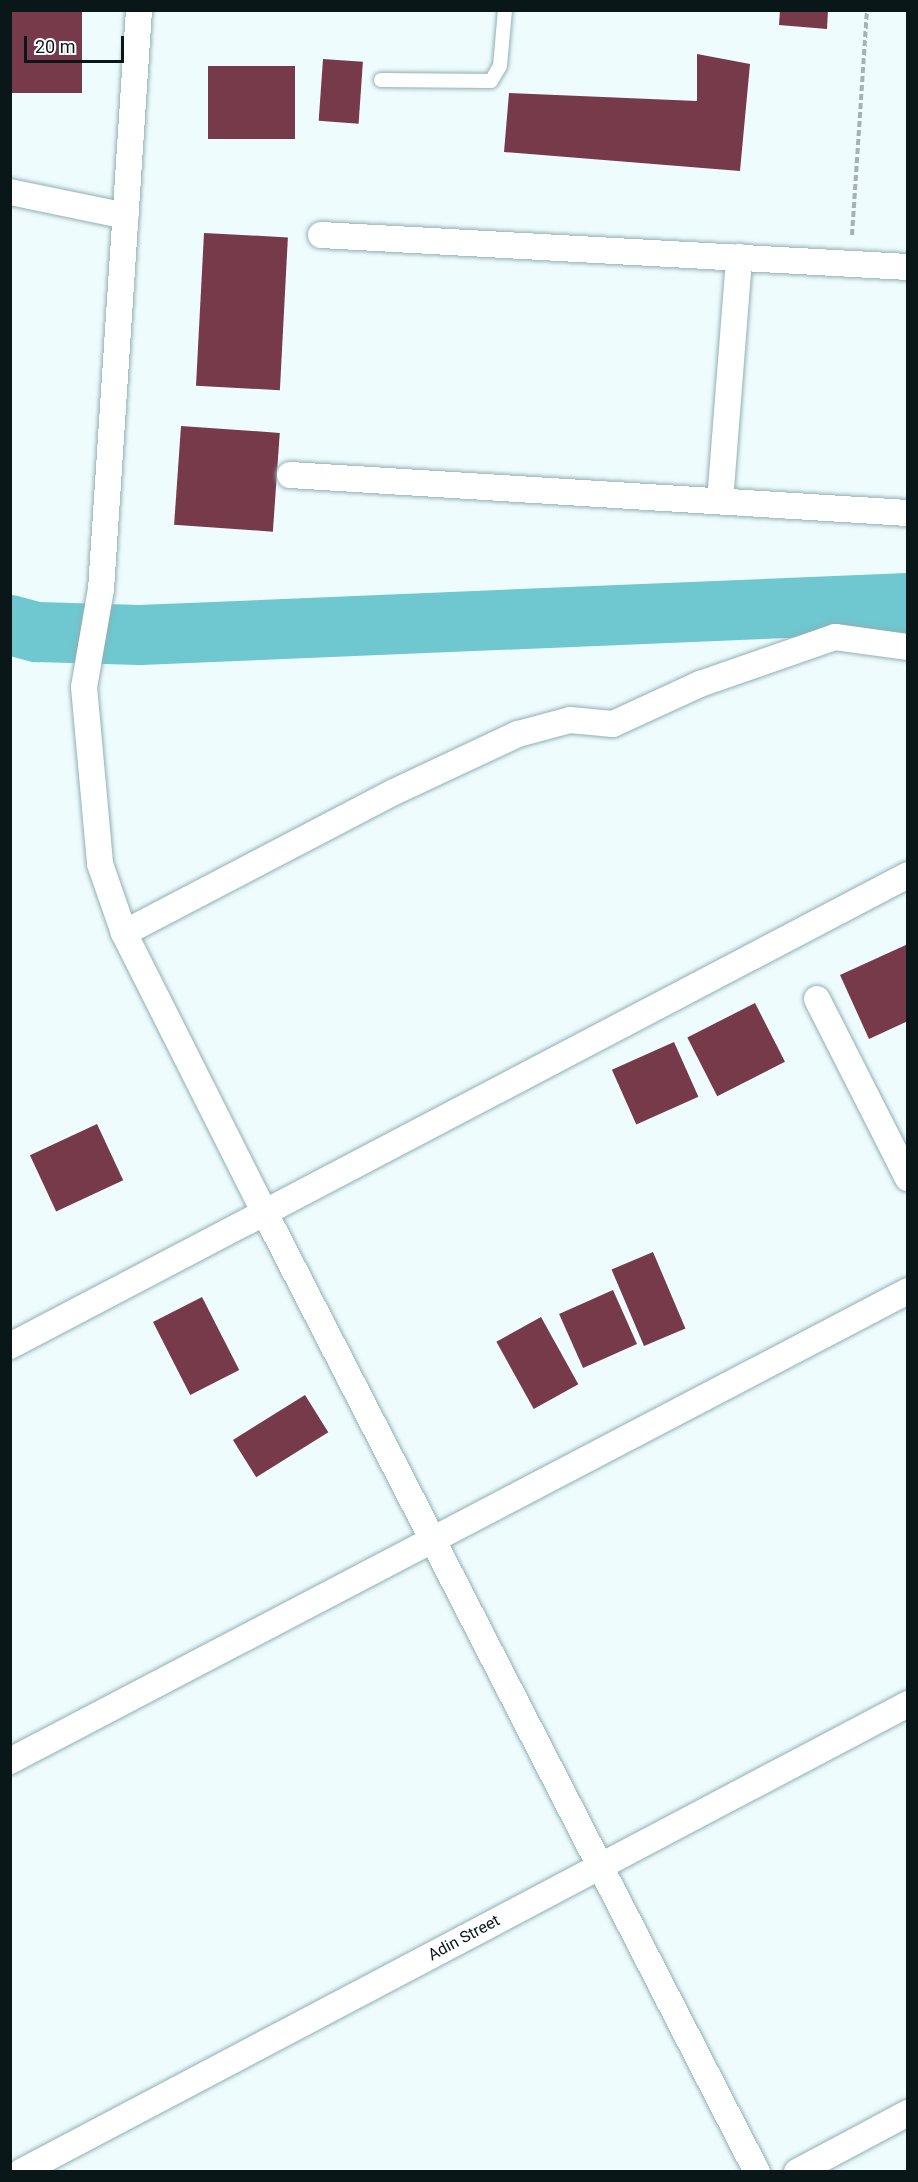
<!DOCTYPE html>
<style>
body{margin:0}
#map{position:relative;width:918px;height:2182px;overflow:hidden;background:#effcfe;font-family:Roboto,sans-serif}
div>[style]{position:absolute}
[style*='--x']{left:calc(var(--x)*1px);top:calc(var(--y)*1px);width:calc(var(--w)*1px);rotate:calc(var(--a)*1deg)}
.river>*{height:60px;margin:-30px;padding:0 30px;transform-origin:30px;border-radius:30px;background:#6fc7cf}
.building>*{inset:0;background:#763a4a;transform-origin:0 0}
.path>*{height:4px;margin-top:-2px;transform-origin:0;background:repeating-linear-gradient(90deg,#a5b2b4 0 6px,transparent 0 9px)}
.roads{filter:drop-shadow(0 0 2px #8fb0b3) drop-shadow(0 0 2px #8fb0b3)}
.service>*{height:14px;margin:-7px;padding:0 7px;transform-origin:7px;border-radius:7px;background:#fff}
.minor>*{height:26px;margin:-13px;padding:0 13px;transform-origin:13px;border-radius:13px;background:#fff}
span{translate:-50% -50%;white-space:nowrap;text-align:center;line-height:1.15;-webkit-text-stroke:6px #fff;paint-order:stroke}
.street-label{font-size:16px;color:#0a1718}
.frame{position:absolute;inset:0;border:12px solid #0a1718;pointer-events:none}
.scale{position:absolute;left:24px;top:36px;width:100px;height:27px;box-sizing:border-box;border:3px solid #0a1718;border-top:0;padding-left:8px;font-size:18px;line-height:21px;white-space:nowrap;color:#0a1718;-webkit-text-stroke:4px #fff;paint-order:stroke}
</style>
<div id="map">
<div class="river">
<i style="--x:10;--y:625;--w:28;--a:15"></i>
<i style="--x:37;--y:632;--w:103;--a:1.7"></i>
<i style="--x:140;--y:635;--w:769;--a:-2.39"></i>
</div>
<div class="building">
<i style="left:10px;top:10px;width:72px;height:83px"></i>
<i style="clip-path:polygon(780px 10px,828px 10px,827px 29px,779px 25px)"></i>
<i style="clip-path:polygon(697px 54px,750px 64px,740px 171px,504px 152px,509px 93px,697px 101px)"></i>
<i style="left:323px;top:59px;width:40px;height:62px;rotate:4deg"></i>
<i style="left:208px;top:66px;width:87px;height:73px"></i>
<i style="left:204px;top:233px;width:84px;height:153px;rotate:3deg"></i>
<i style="left:181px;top:426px;width:99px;height:99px;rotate:4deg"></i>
<i style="clip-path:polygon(908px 944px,908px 1021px,869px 1039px,840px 975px)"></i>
<i style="left:755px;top:1003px;width:66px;height:76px;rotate:63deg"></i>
<i style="left:674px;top:1042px;width:60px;height:68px;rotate:66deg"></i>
<i style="left:97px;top:1124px;width:62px;height:74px;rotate:65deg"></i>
<i style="left:653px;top:1252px;width:83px;height:45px;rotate:67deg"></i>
<i style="left:613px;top:1290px;width:59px;height:59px;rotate:66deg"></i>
<i style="left:202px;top:1297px;width:82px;height:55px;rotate:63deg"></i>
<i style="left:541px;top:1317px;width:77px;height:51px;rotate:61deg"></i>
<i style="left:305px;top:1395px;width:44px;height:85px;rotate:58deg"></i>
</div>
<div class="path">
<i style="--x:852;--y:235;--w:225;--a:-86.2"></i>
</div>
<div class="roads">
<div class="service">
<i style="--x:381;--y:80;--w:110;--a:0.5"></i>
<i style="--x:491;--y:81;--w:17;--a:-59"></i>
<i style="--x:500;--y:66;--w:56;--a:-84.9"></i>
</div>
<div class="minor">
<i style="--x:139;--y:10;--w:580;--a:93.75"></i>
<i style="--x:101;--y:589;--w:99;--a:99.8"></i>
<i style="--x:84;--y:687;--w:178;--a:84.8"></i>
<i style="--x:100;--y:864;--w:73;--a:70.8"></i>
<i style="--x:124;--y:933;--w:313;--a:63.3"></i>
<i style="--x:265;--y:1213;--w:1078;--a:62.84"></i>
<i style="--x:10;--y:192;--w:118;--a:11.7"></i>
<i style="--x:321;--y:235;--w:588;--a:3.12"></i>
<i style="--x:290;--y:475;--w:619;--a:3.52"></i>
<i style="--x:720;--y:501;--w:245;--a:-85.5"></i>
<i style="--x:124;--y:933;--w:305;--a:-27.6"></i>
<i style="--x:394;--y:792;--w:137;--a:-25.1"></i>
<i style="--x:518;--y:734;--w:54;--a:-15.1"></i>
<i style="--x:570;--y:720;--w:43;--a:5.3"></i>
<i style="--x:613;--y:724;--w:96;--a:-24.7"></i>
<i style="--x:700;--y:684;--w:143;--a:-19.2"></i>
<i style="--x:835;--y:637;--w:74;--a:7.8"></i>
<i style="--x:817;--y:999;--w:201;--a:63.1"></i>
<i style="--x:10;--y:1346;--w:1014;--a:-27.68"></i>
<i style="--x:10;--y:1761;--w:1014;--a:-27.63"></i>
<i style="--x:21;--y:2172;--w:1003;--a:-27.82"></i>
<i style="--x:797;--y:2172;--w:126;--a:-28"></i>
</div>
</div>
<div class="street-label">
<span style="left:464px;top:1938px;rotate:-28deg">Adin Street</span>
</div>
<div class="frame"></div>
<div class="scale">20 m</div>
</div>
